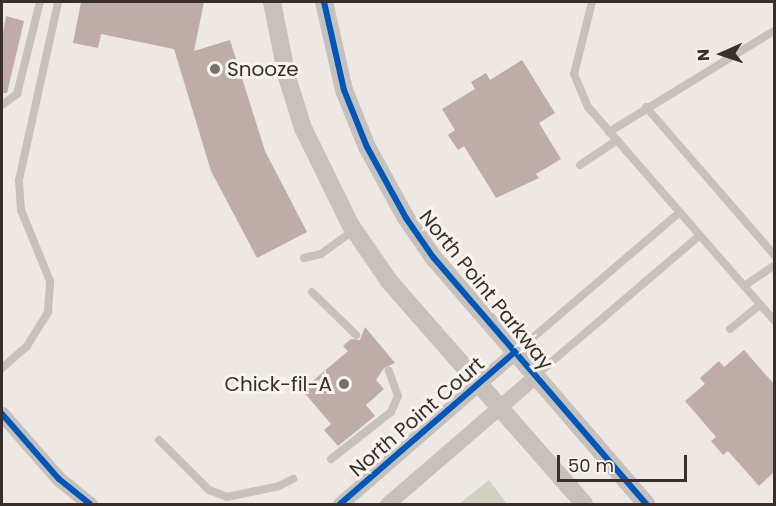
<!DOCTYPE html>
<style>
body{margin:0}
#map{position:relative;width:776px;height:506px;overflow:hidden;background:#ede8e4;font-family:Poppins,sans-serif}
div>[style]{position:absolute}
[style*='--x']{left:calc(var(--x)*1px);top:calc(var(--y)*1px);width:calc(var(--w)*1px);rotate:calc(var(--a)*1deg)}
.green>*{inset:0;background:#d0d1bf}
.building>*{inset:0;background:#bfaca8}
.service>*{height:8px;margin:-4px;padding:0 4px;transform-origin:4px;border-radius:4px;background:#c7c1bd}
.minor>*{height:15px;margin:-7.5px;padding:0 7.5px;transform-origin:7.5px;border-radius:7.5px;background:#c7c1bd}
.tertiary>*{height:18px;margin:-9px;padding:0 9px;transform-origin:9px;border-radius:9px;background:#c7c1bd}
.cycleway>*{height:6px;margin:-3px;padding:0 3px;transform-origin:3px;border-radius:3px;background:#0057b8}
.dots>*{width:16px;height:16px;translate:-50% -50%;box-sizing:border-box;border:3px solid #f9f2ed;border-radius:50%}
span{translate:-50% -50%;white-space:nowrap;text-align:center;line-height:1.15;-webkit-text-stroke:6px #f9f2ed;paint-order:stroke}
.poi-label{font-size:20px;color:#382e2b}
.left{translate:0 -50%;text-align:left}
.right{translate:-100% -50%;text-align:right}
.street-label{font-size:20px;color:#382e2b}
.frame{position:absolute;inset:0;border:3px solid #382e2b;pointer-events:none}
.north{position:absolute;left:692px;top:24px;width:60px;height:60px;-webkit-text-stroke:4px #f9f2ed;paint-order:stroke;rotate:267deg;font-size:16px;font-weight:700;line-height:24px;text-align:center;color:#382e2b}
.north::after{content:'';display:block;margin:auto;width:21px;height:27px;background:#382e2b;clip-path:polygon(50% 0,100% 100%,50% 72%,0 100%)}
.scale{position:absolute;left:557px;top:455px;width:130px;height:27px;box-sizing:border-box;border:3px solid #382e2b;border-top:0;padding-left:8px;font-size:18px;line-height:21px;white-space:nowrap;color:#382e2b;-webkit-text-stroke:4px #f9f2ed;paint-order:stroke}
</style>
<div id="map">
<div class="green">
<i style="clip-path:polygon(489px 480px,507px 504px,459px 504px)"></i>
</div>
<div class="building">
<i style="clip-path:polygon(81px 2px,204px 2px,194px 51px,230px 40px,265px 151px,307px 232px,257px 258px,211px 171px,174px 49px,101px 34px,98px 48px,73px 43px)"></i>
<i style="clip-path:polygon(6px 16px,24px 21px,7px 93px,2px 93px,2px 38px)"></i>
<i style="clip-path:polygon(522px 60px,555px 113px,539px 123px,561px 159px,536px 174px,539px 178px,496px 198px,464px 146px,458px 150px,448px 135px,455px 130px,442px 109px,475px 89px,471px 82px,486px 73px,490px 80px)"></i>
<i style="clip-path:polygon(365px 327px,395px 363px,384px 368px,376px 380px,384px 389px,366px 405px,375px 416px,338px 446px,324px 430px,331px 424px,302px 390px,348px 351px,343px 346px,351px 339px,360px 340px)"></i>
<i style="clip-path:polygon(744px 350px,774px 384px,774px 472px,759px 486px,728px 451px,723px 455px,711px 441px,716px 437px,685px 401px,705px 384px,700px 378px,719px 361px,724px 367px)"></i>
</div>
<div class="service">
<i style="--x:592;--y:2;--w:74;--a:104"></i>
<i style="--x:574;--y:74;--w:36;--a:67"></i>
<i style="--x:588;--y:107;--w:283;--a:48.9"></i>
<i style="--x:2;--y:105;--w:19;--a:-36"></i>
<i style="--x:17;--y:94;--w:95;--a:-76"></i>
<i style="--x:646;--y:107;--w:196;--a:49.1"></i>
<i style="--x:609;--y:132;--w:193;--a:-31.5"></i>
<i style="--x:580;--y:165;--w:43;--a:-33.7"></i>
<i style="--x:304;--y:258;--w:17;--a:-13"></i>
<i style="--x:321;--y:254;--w:41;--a:-36"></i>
<i style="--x:744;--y:286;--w:36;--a:-34"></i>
<i style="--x:312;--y:292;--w:62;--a:44.3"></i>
<i style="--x:730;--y:329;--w:38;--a:-39"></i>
<i style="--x:516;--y:352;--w:214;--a:-40.5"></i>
<i style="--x:2;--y:368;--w:33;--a:-41"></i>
<i style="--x:27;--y:346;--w:40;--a:-58"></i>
<i style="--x:48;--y:312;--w:31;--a:-86"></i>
<i style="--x:50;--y:281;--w:77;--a:-112.2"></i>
<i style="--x:21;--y:210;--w:30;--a:-94"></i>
<i style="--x:19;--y:180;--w:182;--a:-77.6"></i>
<i style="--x:535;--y:376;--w:216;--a:-40.5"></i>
<i style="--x:159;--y:440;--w:71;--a:45"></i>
<i style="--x:209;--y:490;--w:19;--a:21"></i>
<i style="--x:227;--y:497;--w:53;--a:-11.9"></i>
<i style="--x:279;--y:486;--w:16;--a:-27"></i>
<i style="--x:331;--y:459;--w:76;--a:-38.1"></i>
<i style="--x:391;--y:412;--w:17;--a:-66"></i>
<i style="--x:398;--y:396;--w:27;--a:-110"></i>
</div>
<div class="minor">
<i style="--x:2;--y:414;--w:86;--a:48.8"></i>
<i style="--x:59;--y:479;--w:40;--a:39"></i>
<i style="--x:340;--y:504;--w:230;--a:-41"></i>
<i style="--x:387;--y:504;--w:194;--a:-40.8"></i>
</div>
<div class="tertiary">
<i style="--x:272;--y:2;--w:76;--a:78.7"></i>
<i style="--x:287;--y:77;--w:53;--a:72.6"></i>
<i style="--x:303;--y:128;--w:107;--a:63.9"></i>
<i style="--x:350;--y:224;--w:69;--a:55.6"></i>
<i style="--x:389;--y:281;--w:296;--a:48.8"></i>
<i style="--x:324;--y:2;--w:90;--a:77.2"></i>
<i style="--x:344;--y:90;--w:61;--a:68"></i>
<i style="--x:367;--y:147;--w:81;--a:61.2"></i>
<i style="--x:406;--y:218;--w:47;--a:55.3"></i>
<i style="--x:433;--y:257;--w:326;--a:49.2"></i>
</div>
<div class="cycleway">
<i style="--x:324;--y:2;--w:90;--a:77.2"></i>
<i style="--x:344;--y:90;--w:61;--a:68"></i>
<i style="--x:367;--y:147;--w:81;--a:61.2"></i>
<i style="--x:406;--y:218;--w:47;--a:55.3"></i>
<i style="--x:433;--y:257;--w:326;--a:49.2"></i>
<i style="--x:2;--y:414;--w:86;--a:48.8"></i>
<i style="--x:59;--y:479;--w:40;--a:39"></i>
<i style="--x:340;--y:504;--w:230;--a:-41"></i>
</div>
<div class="dots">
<i style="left:215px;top:69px;background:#776f6c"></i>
<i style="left:344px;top:384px;background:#776f6c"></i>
</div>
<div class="poi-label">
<span class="left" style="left:227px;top:69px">Snooze</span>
<span class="right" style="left:332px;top:384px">Chick-fil-A</span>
</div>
<div class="street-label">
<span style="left:486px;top:290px;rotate:51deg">North Point Parkway</span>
<span style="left:417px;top:417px;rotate:-41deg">North Point Court</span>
</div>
<div class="frame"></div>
<div class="north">N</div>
<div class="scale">50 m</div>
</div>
